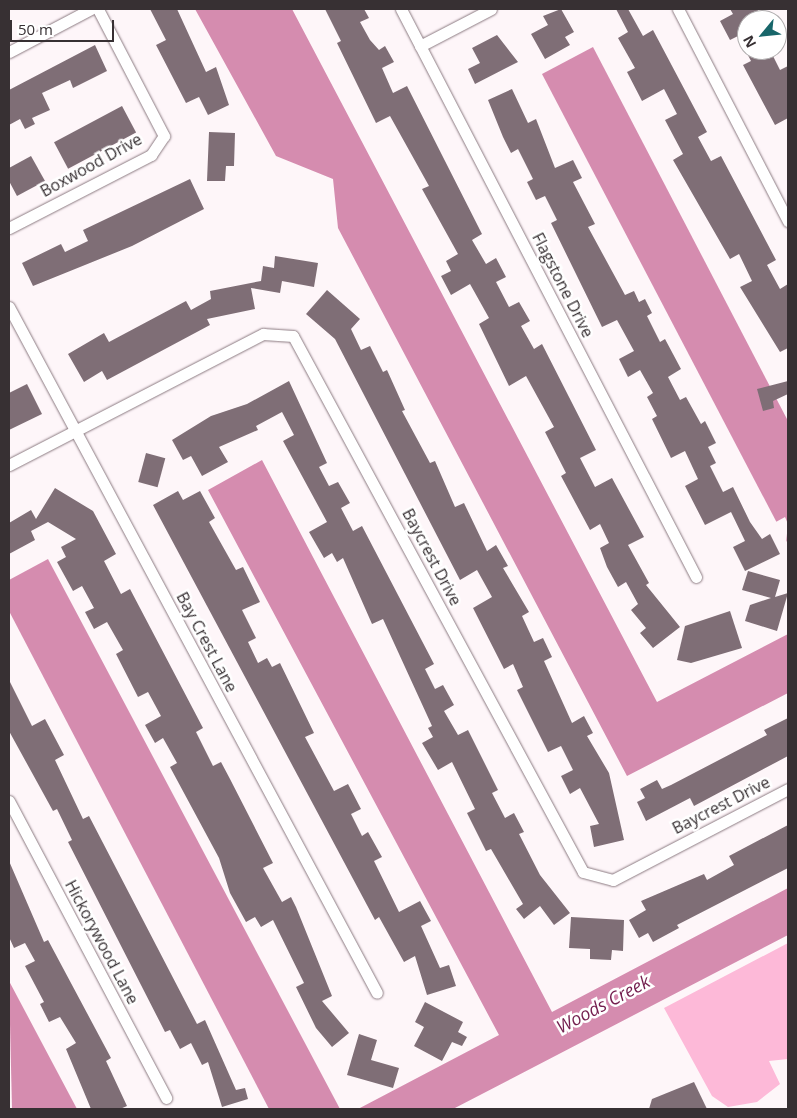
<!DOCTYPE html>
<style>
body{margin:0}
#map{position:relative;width:797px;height:1118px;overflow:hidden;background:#fef6f9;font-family:"Open Sans",sans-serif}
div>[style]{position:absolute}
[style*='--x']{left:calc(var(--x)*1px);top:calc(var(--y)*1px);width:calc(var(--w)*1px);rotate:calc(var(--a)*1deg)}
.green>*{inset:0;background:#fdb9d8}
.water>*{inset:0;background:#d58caf}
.pier>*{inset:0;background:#fef6f9}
.building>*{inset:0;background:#7f6e76;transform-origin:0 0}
.roads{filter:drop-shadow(0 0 1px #8c7b82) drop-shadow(0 0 1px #8c7b82)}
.street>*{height:11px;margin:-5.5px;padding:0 5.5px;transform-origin:5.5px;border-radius:5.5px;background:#fff}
span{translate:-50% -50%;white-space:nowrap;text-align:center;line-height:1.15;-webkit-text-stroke:5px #fff;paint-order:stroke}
.street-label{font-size:16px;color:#373033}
.water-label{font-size:18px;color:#731e4e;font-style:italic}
.frame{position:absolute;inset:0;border:10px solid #373033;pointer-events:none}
.north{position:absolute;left:737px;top:10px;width:50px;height:50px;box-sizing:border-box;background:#fff;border:1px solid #afacad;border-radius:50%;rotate:242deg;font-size:14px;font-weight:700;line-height:20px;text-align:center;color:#373033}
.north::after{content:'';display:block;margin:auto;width:18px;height:22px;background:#18666a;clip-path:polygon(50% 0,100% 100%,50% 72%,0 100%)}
.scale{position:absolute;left:10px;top:20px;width:104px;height:22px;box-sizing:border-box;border:2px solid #373033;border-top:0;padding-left:6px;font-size:15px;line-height:18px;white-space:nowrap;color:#373033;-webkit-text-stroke:4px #fff;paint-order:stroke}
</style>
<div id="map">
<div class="green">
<i style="clip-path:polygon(788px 943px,788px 1059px,769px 1061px,780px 1084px,757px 1102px,728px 1107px,712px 1096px,664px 1008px)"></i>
</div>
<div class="water">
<i style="clip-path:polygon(195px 9px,292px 9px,657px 702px,788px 634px,788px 693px,627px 776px,338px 228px,333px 179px,276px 156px)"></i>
<i style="clip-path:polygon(593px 47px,788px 421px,788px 544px,542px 74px)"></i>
<i style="clip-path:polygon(262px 460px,552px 1012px,788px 888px,788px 935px,453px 1109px,358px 1109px,499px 1035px,208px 490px)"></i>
<i style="clip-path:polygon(48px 559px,340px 1109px,269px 1109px,9px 611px,9px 580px)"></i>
<i style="clip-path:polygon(9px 981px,77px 1109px,12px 1109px)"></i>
</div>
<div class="pier">
<i style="clip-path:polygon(785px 517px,788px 524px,786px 543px,774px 523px)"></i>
</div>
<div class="building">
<i style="clip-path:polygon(150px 9px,177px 9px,206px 72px,216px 67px,229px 105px,208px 115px,199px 97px,186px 103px,156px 45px,166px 40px)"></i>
<i style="clip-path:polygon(325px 9px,364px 9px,369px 18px,360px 22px,370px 40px,379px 50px,385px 46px,394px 62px,382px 68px,393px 93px,407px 86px,482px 234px,472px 240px,486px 264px,496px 258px,506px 277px,496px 282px,509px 307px,519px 302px,530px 321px,521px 326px,534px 349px,542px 344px,596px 450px,580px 458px,595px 487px,612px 478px,644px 537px,628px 545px,649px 583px,646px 585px,680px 627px,653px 648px,640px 633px,646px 628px,631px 610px,638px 604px,626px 582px,618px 587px,607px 567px,600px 548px,609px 543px,600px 524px,590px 530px,561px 476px,566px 473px,545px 432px,554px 427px,526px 376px,509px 386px,479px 324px,489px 318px,470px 284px,451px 295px,441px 276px,451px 271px,446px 261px,458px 254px,422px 189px,429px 186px,390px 116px,376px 123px,337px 43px,341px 41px)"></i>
<i style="clip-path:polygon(561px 9px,574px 32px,565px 37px,570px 45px,545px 59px,531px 34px,548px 25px,543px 16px)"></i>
<i style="clip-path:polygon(616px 9px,628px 9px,643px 36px,653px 30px,707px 132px,698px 137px,711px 161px,721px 156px,776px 260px,767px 265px,780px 289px,788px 284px,788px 348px,780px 352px,740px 287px,752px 281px,739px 254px,730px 259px,673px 160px,683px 154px,665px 120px,677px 114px,664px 89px,642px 101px,627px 72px,635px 68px,618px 38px,628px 32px)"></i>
<i style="clip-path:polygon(730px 9px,757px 9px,763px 20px,747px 20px,747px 50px,770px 50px,780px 70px,788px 66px,788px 118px,775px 125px,743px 65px,751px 61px,738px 36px,730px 40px,720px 21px,733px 14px)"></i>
<i style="clip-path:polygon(497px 35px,518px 62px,475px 84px,468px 69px,480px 63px,472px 48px)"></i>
<i style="clip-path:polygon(95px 45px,107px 71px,73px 88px,70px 80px,42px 93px,50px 110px,32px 118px,35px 124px,25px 129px,20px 119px,9px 125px,9px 90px)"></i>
<i style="clip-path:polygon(512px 89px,528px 123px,536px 119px,555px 168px,573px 160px,582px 178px,573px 182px,595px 224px,588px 227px,625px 295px,634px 291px,639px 302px,645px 299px,652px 313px,647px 316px,660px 342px,665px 339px,681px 369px,668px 377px,680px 400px,686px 397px,701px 424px,705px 421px,716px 443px,708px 447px,716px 463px,710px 466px,723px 492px,733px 487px,750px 522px,762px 539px,770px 534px,780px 554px,745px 571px,733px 547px,745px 541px,731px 512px,705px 525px,685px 486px,698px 479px,685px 451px,671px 458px,652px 419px,657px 416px,647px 397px,653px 393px,640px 370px,628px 377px,619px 359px,634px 351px,617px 320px,602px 327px,551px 223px,557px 220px,545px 196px,536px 200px,527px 182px,533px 179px,518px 149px,511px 153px,503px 137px,488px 100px)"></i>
<i style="left:122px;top:106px;width:30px;height:77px;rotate:62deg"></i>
<i style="clip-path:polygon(209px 132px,235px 133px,234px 166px,226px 166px,225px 181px,207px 181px)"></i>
<i style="clip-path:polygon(31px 156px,45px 181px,17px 196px,9px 181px,9px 168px)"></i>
<i style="clip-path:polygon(190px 179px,204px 209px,132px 246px,33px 286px,22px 263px,61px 244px,65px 252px,88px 241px,83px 230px)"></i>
<i style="clip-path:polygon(275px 256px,318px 263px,314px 287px,282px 281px,280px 293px,251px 288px,255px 309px,207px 319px,210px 325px,107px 380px,102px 371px,84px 382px,68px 354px,104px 333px,109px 342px,186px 301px,191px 310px,211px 299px,210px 291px,261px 281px,263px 266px,274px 268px)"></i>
<i style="clip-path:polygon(327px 290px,360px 319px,351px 329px,361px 350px,370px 346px,383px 372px,387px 370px,405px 410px,402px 411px,430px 463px,435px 461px,455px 507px,464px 503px,487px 551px,496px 545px,508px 566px,503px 568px,529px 612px,522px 616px,534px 642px,543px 638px,552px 657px,544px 661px,572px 723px,584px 716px,593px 733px,587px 736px,609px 773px,624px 840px,594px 847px,590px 826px,599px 824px,580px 788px,570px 794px,561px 776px,573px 770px,561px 746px,548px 752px,517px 690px,523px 687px,513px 664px,504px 669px,473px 608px,492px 597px,477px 570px,460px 580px,335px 339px,306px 314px)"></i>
<i style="clip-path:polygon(289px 381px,327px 463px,319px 467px,329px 486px,338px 482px,350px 503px,341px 508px,353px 531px,362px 526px,434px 664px,425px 669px,435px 689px,443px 685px,454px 705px,444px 711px,458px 735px,468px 730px,498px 790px,492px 793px,505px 818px,514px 813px,524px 832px,519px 834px,540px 875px,570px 913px,554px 925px,540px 906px,524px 919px,516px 909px,523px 904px,491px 849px,486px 851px,467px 813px,475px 809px,452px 762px,438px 770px,422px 743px,433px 737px,428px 728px,432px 726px,383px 619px,372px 624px,343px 558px,337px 562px,332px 553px,324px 558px,309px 532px,327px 522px,283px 441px,294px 435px,282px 412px,256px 426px,258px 430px,219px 447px,228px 462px,202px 476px,191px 456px,183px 460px,172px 440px,211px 416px,247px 404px)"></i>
<i style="clip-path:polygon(788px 381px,788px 394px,773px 401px,774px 408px,763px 411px,757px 389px)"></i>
<i style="clip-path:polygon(27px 384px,42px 414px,9px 430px,9px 393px)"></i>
<i style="left:146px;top:453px;width:20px;height:30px;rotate:15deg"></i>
<i style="clip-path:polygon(55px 488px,93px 511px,116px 554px,104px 561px,121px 594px,130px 589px,203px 728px,196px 732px,213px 766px,221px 762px,230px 779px,273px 863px,263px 868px,282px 902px,291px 897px,296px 907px,332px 996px,322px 1001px,349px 1033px,332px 1047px,316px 1028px,296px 987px,304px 983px,273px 920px,261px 927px,255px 917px,246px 922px,230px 893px,219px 858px,170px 767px,177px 763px,163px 738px,155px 743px,145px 725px,161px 716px,148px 692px,138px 697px,116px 654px,123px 650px,107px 622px,94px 629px,85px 612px,94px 608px,82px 586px,73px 591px,57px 562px,66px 557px,61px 547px,76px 539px,48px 522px,31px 531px,35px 540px,9px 554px,9px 523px,31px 510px,36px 519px)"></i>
<i style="clip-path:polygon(178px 491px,183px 500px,200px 491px,215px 518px,209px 522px,236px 570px,243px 567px,260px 602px,242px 610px,256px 638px,248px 642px,258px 663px,267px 658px,272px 667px,280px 663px,314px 733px,305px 737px,334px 791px,348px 784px,361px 809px,351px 814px,362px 836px,368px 832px,382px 857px,374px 861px,399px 912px,420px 901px,431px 921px,421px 926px,440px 968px,449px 965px,456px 986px,427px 995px,415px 956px,404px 962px,379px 917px,375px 920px,153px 505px)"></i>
<i style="clip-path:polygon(748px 571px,780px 580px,775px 597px,788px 593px,777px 631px,745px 621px,750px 605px,771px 598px,742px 590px)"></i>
<i style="clip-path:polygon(730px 611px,742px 648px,691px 663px,677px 660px,685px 626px)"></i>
<i style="clip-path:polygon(9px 680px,32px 726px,45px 719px,64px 755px,55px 760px,83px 819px,89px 816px,197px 1024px,205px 1020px,236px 1090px,245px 1088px,248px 1099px,222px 1107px,208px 1062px,202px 1065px,191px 1043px,180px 1049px,170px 1030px,165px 1032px,68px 842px,72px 840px,57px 809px,53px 811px,9px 731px)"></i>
<i style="clip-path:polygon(788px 718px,788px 756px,694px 806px,690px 798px,646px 821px,637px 802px,645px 798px,640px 789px,657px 780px,662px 789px,671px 785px,767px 735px,764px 730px)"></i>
<i style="clip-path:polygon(788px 825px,788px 868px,677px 925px,679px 928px,653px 942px,648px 933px,639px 938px,629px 920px,646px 910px,641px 901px,704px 874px,707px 880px,734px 865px,729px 856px)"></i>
<i style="clip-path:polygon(9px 861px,44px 942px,48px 940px,111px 1058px,106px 1061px,127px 1106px,120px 1109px,91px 1109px,66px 1049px,76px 1043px,60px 1017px,49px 1022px,40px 1004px,44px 1002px,25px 966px,35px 961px,25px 943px,14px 948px,9px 937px)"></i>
<i style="clip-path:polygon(571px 917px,624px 920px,623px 951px,612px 950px,611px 960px,590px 959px,590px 949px,569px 948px)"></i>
<i style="clip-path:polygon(425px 1002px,463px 1022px,458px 1032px,467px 1037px,462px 1046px,452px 1042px,442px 1061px,414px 1046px,424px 1027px,415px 1022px)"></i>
<i style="clip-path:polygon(359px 1034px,377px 1040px,371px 1060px,399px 1068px,393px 1088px,347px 1075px)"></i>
<i style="clip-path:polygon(694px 1082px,707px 1109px,649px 1109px,652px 1099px)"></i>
</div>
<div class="roads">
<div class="street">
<i style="--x:401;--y:9;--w:640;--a:62.55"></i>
<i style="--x:678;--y:9;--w:239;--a:62.6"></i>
<i style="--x:420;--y:46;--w:80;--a:-27.5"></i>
<i style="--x:9;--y:52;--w:93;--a:-27.7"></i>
<i style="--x:9;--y:228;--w:160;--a:-27.2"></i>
<i style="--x:151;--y:155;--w:23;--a:-56"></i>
<i style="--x:164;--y:136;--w:143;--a:-117.5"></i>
<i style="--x:9;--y:307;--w:778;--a:61.79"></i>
<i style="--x:9;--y:465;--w:286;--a:-27.3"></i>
<i style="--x:263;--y:334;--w:30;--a:4"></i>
<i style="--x:293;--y:336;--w:609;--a:61.58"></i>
<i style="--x:583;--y:872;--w:31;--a:15"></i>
<i style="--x:613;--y:880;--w:197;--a:-27.5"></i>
<i style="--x:9;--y:801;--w:336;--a:62.1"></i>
</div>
</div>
<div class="street-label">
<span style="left:91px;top:165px;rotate:-29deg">Boxwood Drive</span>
<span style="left:563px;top:285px;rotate:63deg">Flagstone Drive</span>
<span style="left:432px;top:557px;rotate:62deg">Baycrest Drive</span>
<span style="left:207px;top:642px;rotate:62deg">Bay Crest Lane</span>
<span style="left:721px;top:805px;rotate:-27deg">Baycrest Drive</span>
<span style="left:102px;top:942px;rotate:62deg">Hickorywood Lane</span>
</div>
<div class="water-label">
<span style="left:603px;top:1004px;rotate:-28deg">Woods Creek</span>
</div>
<div class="frame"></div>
<div class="north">N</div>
<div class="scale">50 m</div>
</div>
